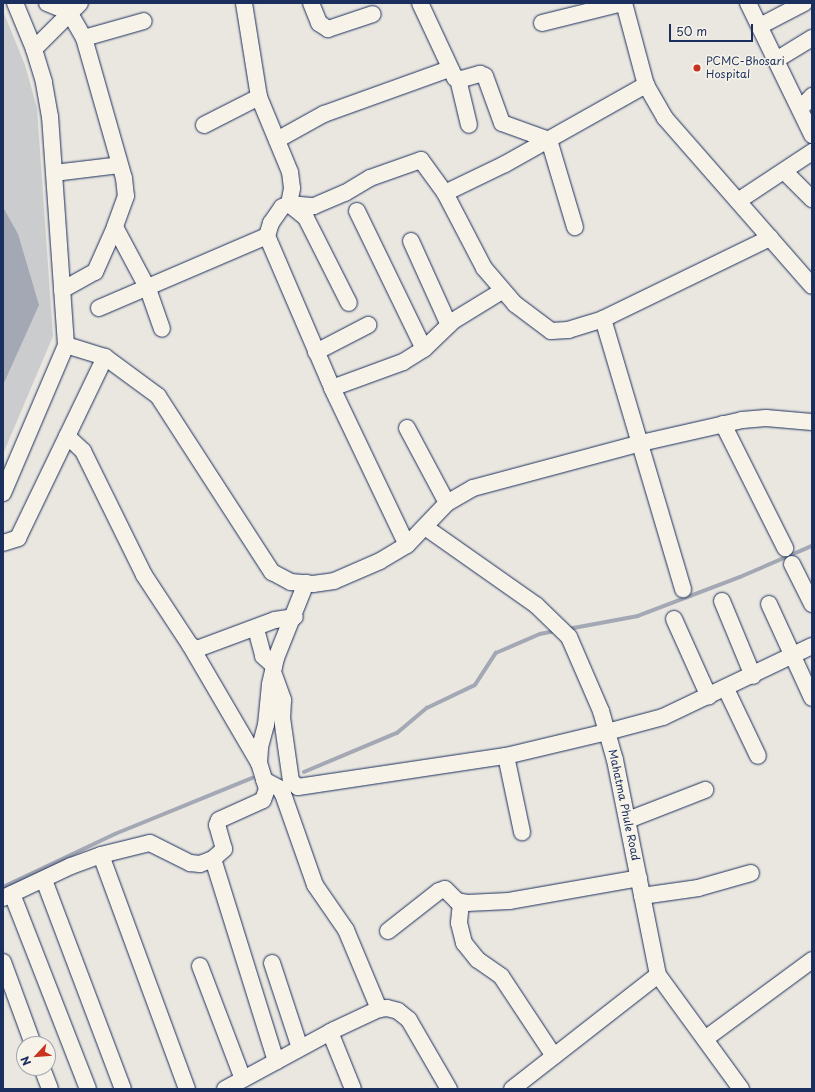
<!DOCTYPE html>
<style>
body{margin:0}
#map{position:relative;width:815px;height:1092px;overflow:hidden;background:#eae7e0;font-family:"Playpen Sans",sans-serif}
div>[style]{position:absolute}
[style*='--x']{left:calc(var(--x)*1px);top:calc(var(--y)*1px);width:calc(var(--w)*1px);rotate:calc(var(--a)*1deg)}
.green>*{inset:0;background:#cbcccd}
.water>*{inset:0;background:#a3a8b4}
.stream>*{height:3.5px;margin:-1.75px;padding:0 1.75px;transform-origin:1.75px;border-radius:1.75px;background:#a3a8b4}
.roads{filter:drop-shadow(0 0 1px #1b2f5e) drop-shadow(0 0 1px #1b2f5e)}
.minor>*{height:16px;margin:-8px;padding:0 8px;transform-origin:8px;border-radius:8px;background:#f7f3e8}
.dots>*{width:11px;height:11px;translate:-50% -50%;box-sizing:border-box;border:2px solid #f7f3e8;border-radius:50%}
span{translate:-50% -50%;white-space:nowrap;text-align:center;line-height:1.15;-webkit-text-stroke:3px #f7f3e8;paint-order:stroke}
.poi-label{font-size:11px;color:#1b2f5e}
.left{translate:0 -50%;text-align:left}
.street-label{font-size:11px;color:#1b2f5e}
.frame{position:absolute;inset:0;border:4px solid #1b2f5e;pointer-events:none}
.north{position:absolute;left:16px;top:1036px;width:40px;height:40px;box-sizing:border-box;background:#f7f3e8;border:1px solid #9fa5b1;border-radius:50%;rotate:244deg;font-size:11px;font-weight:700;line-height:16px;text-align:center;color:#1b2f5e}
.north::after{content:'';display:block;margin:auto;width:14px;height:18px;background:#c8321e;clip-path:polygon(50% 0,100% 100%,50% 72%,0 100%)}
.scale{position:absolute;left:669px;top:24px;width:84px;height:18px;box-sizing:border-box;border:2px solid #1b2f5e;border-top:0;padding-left:5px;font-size:12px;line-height:14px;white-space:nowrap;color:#1b2f5e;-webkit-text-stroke:3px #f7f3e8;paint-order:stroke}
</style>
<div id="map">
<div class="green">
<i style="clip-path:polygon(3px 11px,25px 65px,37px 108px,53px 336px,3px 454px)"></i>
</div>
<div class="water">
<i style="clip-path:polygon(3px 207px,18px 234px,39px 305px,3px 385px)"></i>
</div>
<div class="stream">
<i style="--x:568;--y:629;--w:71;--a:-10.5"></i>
<i style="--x:638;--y:616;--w:109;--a:-20.9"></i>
<i style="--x:740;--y:577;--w:78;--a:-23.3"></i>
<i style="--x:304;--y:772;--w:101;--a:-22.8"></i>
<i style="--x:397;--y:733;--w:39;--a:-40"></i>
<i style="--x:427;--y:708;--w:53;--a:-25.6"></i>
<i style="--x:475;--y:685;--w:38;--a:-57"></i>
<i style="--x:496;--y:653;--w:48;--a:-23.4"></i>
<i style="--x:540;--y:634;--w:16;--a:-11"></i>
<i style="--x:3;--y:887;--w:124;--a:-25.3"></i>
<i style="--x:115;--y:834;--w:148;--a:-22.2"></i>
</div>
<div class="roads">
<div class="minor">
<i style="--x:47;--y:3;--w:24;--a:22"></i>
<i style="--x:69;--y:12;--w:30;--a:60"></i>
<i style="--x:84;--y:38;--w:146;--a:74.1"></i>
<i style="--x:124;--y:178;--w:18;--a:84"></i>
<i style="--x:126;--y:196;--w:33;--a:110"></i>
<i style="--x:115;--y:227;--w:70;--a:62"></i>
<i style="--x:148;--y:289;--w:42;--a:70.7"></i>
<i style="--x:311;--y:3;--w:22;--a:68"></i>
<i style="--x:319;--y:23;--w:11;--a:34"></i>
<i style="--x:328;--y:29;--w:47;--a:-18.4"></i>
<i style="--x:420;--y:3;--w:83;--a:65"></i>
<i style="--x:455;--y:78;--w:7;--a:8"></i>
<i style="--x:462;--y:79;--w:19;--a:-16"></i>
<i style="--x:480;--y:74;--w:5;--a:22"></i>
<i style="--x:485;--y:76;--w:50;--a:70.1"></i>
<i style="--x:502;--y:123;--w:50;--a:19.9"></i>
<i style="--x:549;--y:140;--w:91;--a:73.4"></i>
<i style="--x:624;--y:3;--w:85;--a:75"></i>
<i style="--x:646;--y:85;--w:38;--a:60"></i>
<i style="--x:665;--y:118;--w:223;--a:48.8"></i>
<i style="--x:748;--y:3;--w:147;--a:64.1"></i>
<i style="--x:542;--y:23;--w:82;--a:-14"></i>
<i style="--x:760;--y:26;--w:50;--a:-27.6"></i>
<i style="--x:84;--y:38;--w:62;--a:-15.8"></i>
<i style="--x:34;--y:49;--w:65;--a:-45"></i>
<i style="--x:776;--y:60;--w:42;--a:-31.4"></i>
<i style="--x:458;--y:79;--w:47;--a:76.6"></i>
<i style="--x:800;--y:109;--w:18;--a:-47"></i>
<i style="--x:204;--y:125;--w:62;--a:-27"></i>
<i style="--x:277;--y:140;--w:54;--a:-29"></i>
<i style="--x:324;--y:114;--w:133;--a:-19.8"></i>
<i style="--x:784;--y:171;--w:40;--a:45"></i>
<i style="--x:54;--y:173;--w:66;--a:-6.9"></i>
<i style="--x:445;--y:193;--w:67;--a:-25.8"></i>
<i style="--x:505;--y:164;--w:162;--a:-29.3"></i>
<i style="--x:738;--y:201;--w:89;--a:-33.5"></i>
<i style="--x:289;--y:204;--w:25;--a:5"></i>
<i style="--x:314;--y:206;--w:34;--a:-23"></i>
<i style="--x:345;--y:193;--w:29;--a:-31"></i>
<i style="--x:370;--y:178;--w:54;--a:-19.4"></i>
<i style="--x:421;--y:160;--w:41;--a:54"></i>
<i style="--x:445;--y:193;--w:85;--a:62.5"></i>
<i style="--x:484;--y:268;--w:48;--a:49.3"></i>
<i style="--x:515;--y:304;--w:45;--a:36.9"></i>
<i style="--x:551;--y:331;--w:17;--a:-3"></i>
<i style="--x:568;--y:330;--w:37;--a:-17"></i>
<i style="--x:603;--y:319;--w:186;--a:-25.9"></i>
<i style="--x:289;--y:204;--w:22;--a:39"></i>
<i style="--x:306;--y:218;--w:95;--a:63.2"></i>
<i style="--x:357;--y:211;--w:153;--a:64.1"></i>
<i style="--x:267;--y:236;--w:165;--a:66.8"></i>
<i style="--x:332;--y:388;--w:174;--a:64.5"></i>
<i style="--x:411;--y:241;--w:92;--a:65.7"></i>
<i style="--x:62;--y:290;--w:38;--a:-29"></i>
<i style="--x:95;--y:272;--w:49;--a:-66"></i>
<i style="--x:99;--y:308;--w:183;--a:-23.2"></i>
<i style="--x:267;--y:236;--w:14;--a:-73"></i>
<i style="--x:271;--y:223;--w:19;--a:-55"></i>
<i style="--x:282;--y:207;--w:8;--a:-23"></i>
<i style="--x:289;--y:204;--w:16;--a:-79"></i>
<i style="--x:292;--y:188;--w:16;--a:-97"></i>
<i style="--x:290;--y:172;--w:81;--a:-112.5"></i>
<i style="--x:259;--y:97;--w:95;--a:-99.1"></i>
<i style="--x:603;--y:319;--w:282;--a:73.5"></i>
<i style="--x:66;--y:345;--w:41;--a:17.1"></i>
<i style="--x:105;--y:357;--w:66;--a:36.3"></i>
<i style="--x:158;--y:396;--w:210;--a:57.1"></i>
<i style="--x:272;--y:572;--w:21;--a:28"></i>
<i style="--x:291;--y:582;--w:22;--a:5"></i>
<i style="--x:313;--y:584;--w:21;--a:-8"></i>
<i style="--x:334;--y:581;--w:50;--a:-23.5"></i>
<i style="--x:380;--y:561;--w:31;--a:-31"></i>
<i style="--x:407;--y:545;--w:58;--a:-46.4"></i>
<i style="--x:447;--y:503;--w:30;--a:-30"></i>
<i style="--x:473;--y:488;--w:174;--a:-15"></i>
<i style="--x:641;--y:443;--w:104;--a:-12.8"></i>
<i style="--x:742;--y:420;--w:24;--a:-5"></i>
<i style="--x:766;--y:418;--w:46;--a:5"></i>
<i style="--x:316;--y:352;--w:59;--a:-27.4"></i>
<i style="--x:332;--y:388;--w:76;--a:-20.1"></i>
<i style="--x:403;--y:362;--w:25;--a:-32"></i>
<i style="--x:424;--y:349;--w:40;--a:-44"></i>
<i style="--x:453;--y:321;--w:57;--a:-31.5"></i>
<i style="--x:723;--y:424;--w:139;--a:63.4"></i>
<i style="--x:407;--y:428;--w:85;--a:61.9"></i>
<i style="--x:67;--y:436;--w:22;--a:43"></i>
<i style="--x:83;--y:451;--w:138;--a:63.8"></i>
<i style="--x:144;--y:575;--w:84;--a:56.7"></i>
<i style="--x:190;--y:645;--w:8;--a:30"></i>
<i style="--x:197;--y:649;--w:83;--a:-20.4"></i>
<i style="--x:275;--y:620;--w:20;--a:-9"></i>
<i style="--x:3;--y:493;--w:161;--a:-66.9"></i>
<i style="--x:66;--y:345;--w:229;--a:-94"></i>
<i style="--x:50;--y:117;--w:36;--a:-100"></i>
<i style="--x:44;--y:82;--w:34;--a:-107"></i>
<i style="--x:34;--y:49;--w:50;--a:-112.4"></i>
<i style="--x:425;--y:527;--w:136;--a:35.1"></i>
<i style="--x:536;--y:605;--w:46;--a:44.1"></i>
<i style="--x:569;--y:637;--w:81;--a:66.6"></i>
<i style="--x:601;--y:711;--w:51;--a:74.1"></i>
<i style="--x:615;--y:760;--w:219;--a:78.7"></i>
<i style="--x:658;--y:975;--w:141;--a:53.9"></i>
<i style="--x:3;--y:543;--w:16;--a:-18"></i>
<i style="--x:18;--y:538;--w:201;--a:-64.3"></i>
<i style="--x:792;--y:564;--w:45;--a:63.4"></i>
<i style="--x:722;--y:601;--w:81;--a:67.5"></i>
<i style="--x:769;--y:604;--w:103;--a:65.4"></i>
<i style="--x:674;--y:619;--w:85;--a:65.8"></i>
<i style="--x:256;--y:629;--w:28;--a:75"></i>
<i style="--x:263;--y:656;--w:15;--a:42"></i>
<i style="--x:190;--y:645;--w:137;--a:59.7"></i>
<i style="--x:273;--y:672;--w:30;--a:70"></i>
<i style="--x:283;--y:700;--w:18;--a:93"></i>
<i style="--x:282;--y:718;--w:64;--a:81.9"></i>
<i style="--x:291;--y:781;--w:9;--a:41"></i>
<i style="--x:298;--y:787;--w:210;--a:-8.5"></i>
<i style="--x:506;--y:756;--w:104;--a:-13.4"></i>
<i style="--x:607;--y:732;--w:58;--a:-15"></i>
<i style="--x:663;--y:717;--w:165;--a:-25.5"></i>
<i style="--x:726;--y:689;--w:74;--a:64.5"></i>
<i style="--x:506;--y:756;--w:78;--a:78.1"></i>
<i style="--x:264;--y:780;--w:17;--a:28"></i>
<i style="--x:279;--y:788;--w:7;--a:56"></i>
<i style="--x:283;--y:794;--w:96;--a:70.6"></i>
<i style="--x:315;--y:885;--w:55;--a:55.4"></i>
<i style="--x:346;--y:930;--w:86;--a:67.3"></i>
<i style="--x:628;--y:820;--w:83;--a:-21.3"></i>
<i style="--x:213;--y:859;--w:212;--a:72.7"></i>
<i style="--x:44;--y:880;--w:223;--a:69.3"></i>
<i style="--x:12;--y:894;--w:209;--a:68.7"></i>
<i style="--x:642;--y:896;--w:57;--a:-8.1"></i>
<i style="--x:698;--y:888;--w:55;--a:-15.8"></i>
<i style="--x:3;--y:898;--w:75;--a:-25.2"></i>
<i style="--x:71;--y:866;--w:32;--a:-20"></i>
<i style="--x:461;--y:903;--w:20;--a:96"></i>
<i style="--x:459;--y:923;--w:21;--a:76"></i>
<i style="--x:464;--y:943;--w:22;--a:51"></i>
<i style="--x:478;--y:960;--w:28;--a:35"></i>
<i style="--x:501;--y:976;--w:96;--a:56.5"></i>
<i style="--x:388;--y:931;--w:65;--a:-38.1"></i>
<i style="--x:439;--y:891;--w:6;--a:-18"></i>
<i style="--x:445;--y:889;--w:17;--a:45"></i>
<i style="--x:457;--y:901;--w:10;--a:11"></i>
<i style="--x:467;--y:903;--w:42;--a:-2.7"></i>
<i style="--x:509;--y:901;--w:132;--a:-10"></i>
<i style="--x:3;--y:962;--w:87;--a:69.9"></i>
<i style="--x:272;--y:963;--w:89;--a:71.8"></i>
<i style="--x:200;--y:966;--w:121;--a:69.2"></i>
<i style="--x:330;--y:1032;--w:61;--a:68"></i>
<i style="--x:705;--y:1039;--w:133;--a:-36.4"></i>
<i style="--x:42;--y:1068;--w:22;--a:69"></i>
<i style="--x:187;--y:1089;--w:249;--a:-110.2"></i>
<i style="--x:101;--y:855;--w:50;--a:-13.8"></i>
<i style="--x:150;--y:843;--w:45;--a:26.6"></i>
<i style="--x:190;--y:863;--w:10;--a:6"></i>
<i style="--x:200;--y:864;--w:14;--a:-21"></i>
<i style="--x:213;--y:859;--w:15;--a:-42"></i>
<i style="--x:224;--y:849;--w:25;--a:-106"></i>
<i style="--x:217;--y:825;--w:5;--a:-68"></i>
<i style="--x:219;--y:820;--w:48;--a:-24.4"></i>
<i style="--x:263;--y:800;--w:12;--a:-70"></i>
<i style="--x:267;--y:789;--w:27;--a:-107"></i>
<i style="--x:259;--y:763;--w:16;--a:-86"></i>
<i style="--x:260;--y:747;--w:23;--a:-75"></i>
<i style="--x:266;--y:725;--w:41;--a:-84.4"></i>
<i style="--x:270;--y:684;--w:27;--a:-77"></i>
<i style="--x:276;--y:658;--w:81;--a:-68.2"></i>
<i style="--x:225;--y:1089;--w:124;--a:-28.4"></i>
<i style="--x:334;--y:1030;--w:50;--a:-25"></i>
<i style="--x:379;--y:1009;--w:8;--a:-7"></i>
<i style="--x:387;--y:1008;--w:11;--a:15"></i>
<i style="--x:398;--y:1011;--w:14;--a:39"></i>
<i style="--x:409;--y:1020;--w:80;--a:59.9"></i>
<i style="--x:512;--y:1089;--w:185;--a:-38"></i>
</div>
</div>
<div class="dots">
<i style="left:697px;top:68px;background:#c8321e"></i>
</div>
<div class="poi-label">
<span class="left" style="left:706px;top:68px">PCMC-Bhosari<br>Hospital</span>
</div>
<div class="street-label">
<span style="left:624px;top:805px;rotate:78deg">Mahatma Phule Road</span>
</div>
<div class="frame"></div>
<div class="north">N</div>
<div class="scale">50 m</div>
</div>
